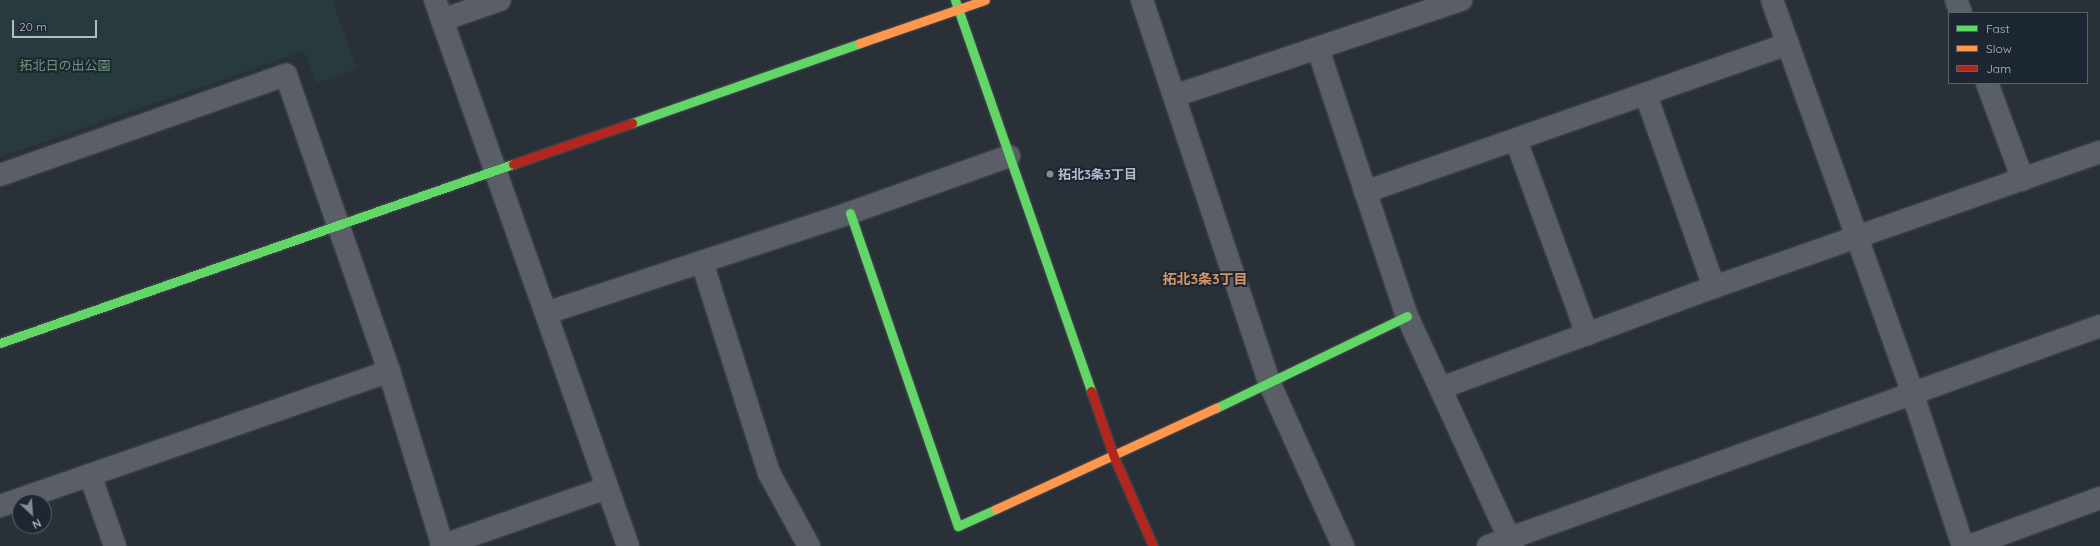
<!DOCTYPE html>
<meta charset="utf-8">
<style>
body{margin:0}
#map{position:relative;width:2100px;height:546px;overflow:hidden;background:#2a3038;font-family:Quicksand,"Noto Sans JP",sans-serif}
div>[style]{position:absolute}
[style*='--x']{left:calc(var(--x)*1px);top:calc(var(--y)*1px);width:calc(var(--w)*1px);rotate:calc(var(--a)*1deg)}
.green>*{inset:0;background:#273a3e}
.roads{filter:drop-shadow(0 0 1px #484c53) drop-shadow(0 0 1px #484c53)}
.street>*{height:22px;margin:-11px;padding:0 11px;transform-origin:11px;border-radius:11px;background:#5a5e66}
.fast>*{height:9px;margin:-4.5px;padding:0 4.5px;transform-origin:4.5px;border-radius:4.5px;background:#63d668}
.slow>*{height:9px;margin:-4.5px;padding:0 4.5px;transform-origin:4.5px;border-radius:4.5px;background:#ff974d}
.jam>*{height:9px;margin:-4.5px;padding:0 4.5px;transform-origin:4.5px;border-radius:4.5px;background:#b3261e}
.dots>*{width:11px;height:11px;translate:-50% -50%;box-sizing:border-box;border:2px solid #1d2633;border-radius:50%}
span{translate:-50% -50%;white-space:nowrap;text-align:center;line-height:1.15;-webkit-text-stroke:4px #1d2633;paint-order:stroke}
.park-label{font-size:13px;color:#6b9a76}
.poi-label{font-size:13px;color:#b4bcc9;font-weight:700}
.left{translate:0 -50%;text-align:left}
.neighbourhood-label{font-size:14px;color:#d59563;font-weight:700}
.legend{position:absolute;left:1948px;top:12px;width:140px;height:72px;box-sizing:border-box;background:#1d2633;border:1px solid #59626f;margin:0;padding:5px 7px;list-style:none;font-size:12px;color:#b4bcc9}
.legend li{display:flex;align-items:center;gap:8px;height:20px}
.legend b{width:20px;border:1px solid #59626f}
.north{position:absolute;left:12px;top:494px;width:40px;height:40px;box-sizing:border-box;background:#1d2633;border:1px solid #59626f;border-radius:50%;rotate:154deg;font-size:11px;font-weight:700;line-height:16px;text-align:center;color:#b4bcc9}
.north::after{content:'';display:block;margin:auto;width:14px;height:18px;background:#848b96;clip-path:polygon(50% 0,100% 100%,50% 72%,0 100%)}
.scale{position:absolute;left:12px;top:20px;width:85px;height:18px;box-sizing:border-box;border:2px solid #b4bcc9;border-top:0;padding-left:5px;font-size:12px;line-height:14px;white-space:nowrap;color:#b4bcc9;-webkit-text-stroke:3px #1d2633;paint-order:stroke}
</style>
<div id="map">
<div class="green">
<i style="clip-path:polygon(0 0,332px 0,357px 69px,316px 83px,304px 51px,0 157px)"></i>
</div>
<div class="roads">
<div class="street">
<i style="--x:435;--y:0;--w:579;--a:70.53"></i>
<i style="--x:1142;--y:0;--w:403;--a:71.6"></i>
<i style="--x:1269;--y:382;--w:180;--a:65.7"></i>
<i style="--x:1772;--y:0;--w:416;--a:70.3"></i>
<i style="--x:1912;--y:392;--w:162;--a:71.7"></i>
<i style="--x:1956;--y:0;--w:14;--a:69"></i>
<i style="--x:442;--y:20;--w:61;--a:-19"></i>
<i style="--x:1318;--y:49;--w:281;--a:71.6"></i>
<i style="--x:1407;--y:316;--w:253;--a:65.3"></i>
<i style="--x:1987;--y:83;--w:103;--a:69.6"></i>
<i style="--x:1646;--y:95;--w:204;--a:70.5"></i>
<i style="--x:1174;--y:96;--w:303;--a:-18.5"></i>
<i style="--x:1516;--y:140;--w:207;--a:69.9"></i>
<i style="--x:0;--y:175;--w:303;--a:-19.3"></i>
<i style="--x:286;--y:75;--w:313;--a:70.8"></i>
<i style="--x:389;--y:371;--w:183;--a:72.9"></i>
<i style="--x:1365;--y:192;--w:448;--a:-19.3"></i>
<i style="--x:702;--y:262;--w:221;--a:72.4"></i>
<i style="--x:769;--y:473;--w:83;--a:61.3"></i>
<i style="--x:546;--y:313;--w:320;--a:-18.2"></i>
<i style="--x:850;--y:213;--w:169;--a:-19.7"></i>
<i style="--x:1441;--y:388;--w:291;--a:-20.3"></i>
<i style="--x:1714;--y:287;--w:409;--a:-19.3"></i>
<i style="--x:90;--y:475;--w:75;--a:70.6"></i>
<i style="--x:0;--y:506;--w:412;--a:-19.1"></i>
<i style="--x:441;--y:546;--w:176;--a:-19.3"></i>
<i style="--x:1488;--y:546;--w:650;--a:-19.77"></i>
<i style="--x:1969;--y:546;--w:140;--a:-20.1"></i>
</div>
<div class="fast">
<i style="--x:955;--y:0;--w:414;--a:70.8"></i>
<i style="--x:632;--y:123;--w:242;--a:-19.3"></i>
<i style="--x:850;--y:213;--w:331;--a:71"></i>
<i style="--x:958;--y:526;--w:42;--a:-24.1"></i>
<i style="--x:0;--y:343;--w:543;--a:-19.24"></i>
<i style="--x:1216;--y:408;--w:212;--a:-25.7"></i>
</div>
<div class="slow">
<i style="--x:860;--y:43;--w:132;--a:-19"></i>
<i style="--x:996;--y:509;--w:242;--a:-24.7"></i>
</div>
<div class="jam">
<i style="--x:513;--y:164;--w:126;--a:-19"></i>
<i style="--x:1091;--y:391;--w:70;--a:70.8"></i>
<i style="--x:1114;--y:457;--w:97;--a:66.3"></i>
</div>
</div>
<div class="dots">
<i style="left:1050px;top:174px;background:#848b96"></i>
</div>
<div class="park-label">
<span style="left:65px;top:65px">拓北日の出公園</span>
</div>
<div class="poi-label">
<span class="left" style="left:1058px;top:174px">拓北3条3丁目</span>
</div>
<div class="neighbourhood-label">
<span style="left:1205px;top:279px">拓北3条3丁目</span>
</div>
<ul class="legend">
<li><b style="height:5px;background:#63d668"></b>Fast</li>
<li><b style="height:5px;background:#ff974d"></b>Slow</li>
<li><b style="height:5px;background:#b3261e"></b>Jam</li>
</ul>
<div class="north">N</div>
<div class="scale">20 m</div>
</div>
